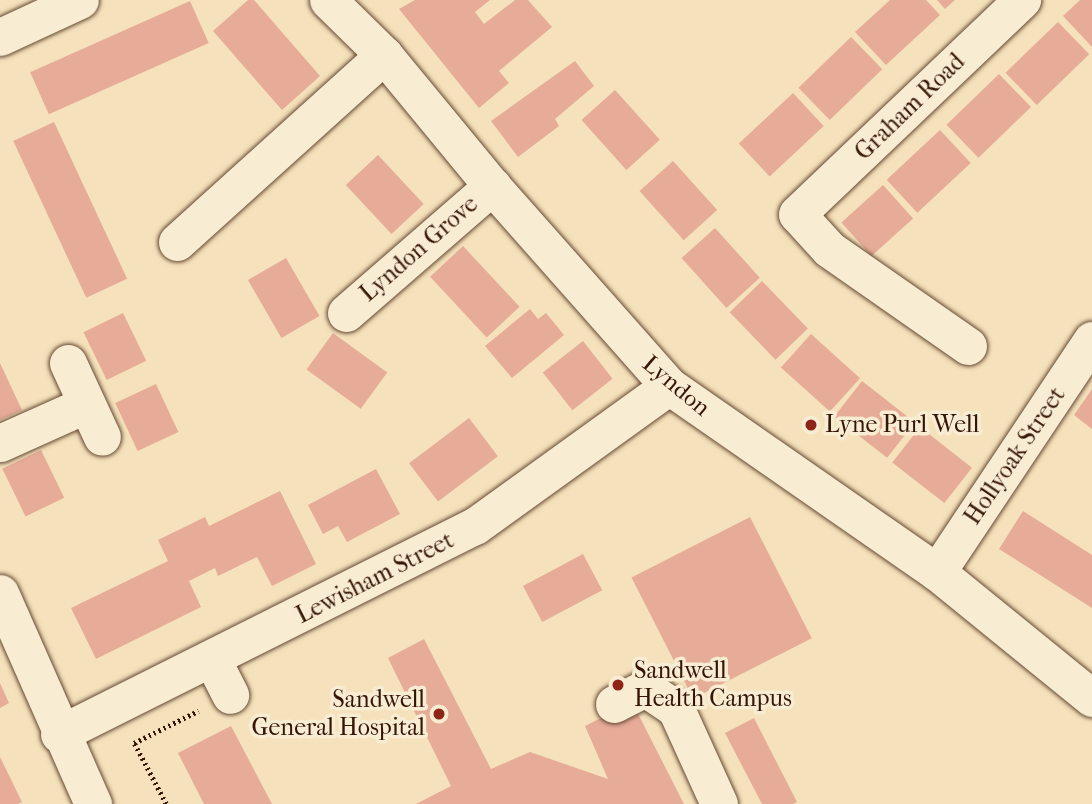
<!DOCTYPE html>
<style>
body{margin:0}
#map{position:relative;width:1092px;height:804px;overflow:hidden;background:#f5e1bb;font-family:"IM FELL French Canon",serif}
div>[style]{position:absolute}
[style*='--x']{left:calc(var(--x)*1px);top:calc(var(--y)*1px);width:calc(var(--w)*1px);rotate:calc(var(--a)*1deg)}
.building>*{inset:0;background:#e6ac98;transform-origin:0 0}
.path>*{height:4.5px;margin-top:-2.25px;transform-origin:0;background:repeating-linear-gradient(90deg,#351606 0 2px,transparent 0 5.5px)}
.roads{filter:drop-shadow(0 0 2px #654933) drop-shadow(0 0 2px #654933)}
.minor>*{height:37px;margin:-18.5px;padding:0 18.5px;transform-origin:18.5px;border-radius:18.5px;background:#f8ecd3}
.dots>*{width:19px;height:19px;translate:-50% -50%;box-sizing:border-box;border:4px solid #f8ecd3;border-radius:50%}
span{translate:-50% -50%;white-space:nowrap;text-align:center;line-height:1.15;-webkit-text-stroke:7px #f8ecd3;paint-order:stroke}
.street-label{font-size:24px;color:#351606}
.poi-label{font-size:24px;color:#351606}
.left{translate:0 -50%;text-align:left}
.right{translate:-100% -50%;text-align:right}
</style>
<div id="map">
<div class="building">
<i style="clip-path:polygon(248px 0,254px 0,320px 76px,282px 110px,213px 31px)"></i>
<i style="clip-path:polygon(415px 0,490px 0,475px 12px,484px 24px,515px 0,528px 0,552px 27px,499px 71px,509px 83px,479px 108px,399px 9px)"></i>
<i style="clip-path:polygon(890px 0,926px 0,940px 15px,886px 65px,855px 32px)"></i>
<i style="clip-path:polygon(937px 0,955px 0,945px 9px)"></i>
<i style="clip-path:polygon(1080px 0,1092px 0,1092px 47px,1063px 16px)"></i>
<i style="left:190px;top:1px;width:46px;height:175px;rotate:66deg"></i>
<i style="left:1058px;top:22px;width:45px;height:73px;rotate:46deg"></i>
<i style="left:851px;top:37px;width:45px;height:73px;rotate:46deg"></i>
<i style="clip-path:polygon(575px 61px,594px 86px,555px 119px,559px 126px,518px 157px,491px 121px)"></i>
<i style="left:999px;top:74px;width:46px;height:73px;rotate:46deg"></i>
<i style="left:615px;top:90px;width:67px;height:45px;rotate:48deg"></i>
<i style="left:793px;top:93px;width:45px;height:74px;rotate:47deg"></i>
<i style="left:54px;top:122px;width:173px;height:45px;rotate:65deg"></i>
<i style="left:940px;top:130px;width:45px;height:73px;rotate:47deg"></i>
<i style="left:378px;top:155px;width:67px;height:44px;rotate:47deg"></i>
<i style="left:673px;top:161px;width:66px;height:45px;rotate:48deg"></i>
<i style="left:883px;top:185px;width:45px;height:56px;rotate:48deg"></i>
<i style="left:715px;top:228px;width:67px;height:45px;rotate:48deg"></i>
<i style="left:463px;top:246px;width:83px;height:45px;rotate:47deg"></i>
<i style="left:286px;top:258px;width:67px;height:44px;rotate:60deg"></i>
<i style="left:762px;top:281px;width:66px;height:45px;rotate:46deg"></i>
<i style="clip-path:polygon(530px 309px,538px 319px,546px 313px,564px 335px,512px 378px,485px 346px)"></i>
<i style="left:123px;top:313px;width:53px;height:44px;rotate:64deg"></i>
<i style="left:333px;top:333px;width:67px;height:45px;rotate:36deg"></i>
<i style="left:811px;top:334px;width:66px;height:45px;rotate:42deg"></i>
<i style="left:583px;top:341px;width:48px;height:51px;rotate:52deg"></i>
<i style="clip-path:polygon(0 363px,22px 410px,0 420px)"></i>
<i style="left:862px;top:381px;width:67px;height:45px;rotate:38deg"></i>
<i style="left:156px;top:384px;width:53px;height:45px;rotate:65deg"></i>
<i style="clip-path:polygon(1092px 389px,1092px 429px,1074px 415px)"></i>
<i style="left:469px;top:418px;width:48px;height:75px;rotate:53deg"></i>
<i style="left:920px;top:427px;width:66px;height:45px;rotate:38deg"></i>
<i style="left:41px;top:450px;width:53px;height:43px;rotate:64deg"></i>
<i style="clip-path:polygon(376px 469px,400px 514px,347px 542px,338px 526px,323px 534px,308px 505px)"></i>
<i style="clip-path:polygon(280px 491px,316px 564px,272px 586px,257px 557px,218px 576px,215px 568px,189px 581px,201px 607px,96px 659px,71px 608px,168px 561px,158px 540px,205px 517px,209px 526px)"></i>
<i style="clip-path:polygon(1023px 511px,1092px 555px,1092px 608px,999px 549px)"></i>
<i style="left:750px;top:517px;width:136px;height:133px;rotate:63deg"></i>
<i style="left:583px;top:554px;width:41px;height:68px;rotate:62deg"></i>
<i style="clip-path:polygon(424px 639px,491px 769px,530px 752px,608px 779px,585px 726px,632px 702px,684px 804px,416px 804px,451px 786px,388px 658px)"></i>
<i style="clip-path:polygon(0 683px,9px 703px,0 708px)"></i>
<i style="clip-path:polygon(754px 718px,797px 802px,793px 804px,762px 804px,725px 733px)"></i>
<i style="clip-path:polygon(231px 726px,272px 804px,204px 804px,178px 753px)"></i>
<i style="clip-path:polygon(0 757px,22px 802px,18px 804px,0 804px)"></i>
</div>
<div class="path">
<i style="--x:166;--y:804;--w:69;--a:-117.7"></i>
<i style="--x:134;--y:743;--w:72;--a:-26.6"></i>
</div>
<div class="roads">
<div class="minor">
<i style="--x:328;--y:0;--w:78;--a:44.5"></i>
<i style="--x:384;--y:55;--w:170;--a:50.5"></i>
<i style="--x:492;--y:186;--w:267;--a:48.5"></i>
<i style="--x:669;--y:386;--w:326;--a:34.8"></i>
<i style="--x:937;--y:572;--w:200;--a:39.1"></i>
<i style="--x:0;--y:37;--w:88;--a:-24.8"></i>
<i style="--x:177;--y:242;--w:279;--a:-42.1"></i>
<i style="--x:346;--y:313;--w:194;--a:-41"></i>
<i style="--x:968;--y:346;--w:169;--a:-145.1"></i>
<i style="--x:829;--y:249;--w:47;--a:-132.4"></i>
<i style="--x:797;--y:214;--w:311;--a:-43.6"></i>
<i style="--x:68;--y:363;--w:81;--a:65.3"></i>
<i style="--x:0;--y:443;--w:95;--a:-24.1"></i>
<i style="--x:937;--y:572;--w:279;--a:-56.3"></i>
<i style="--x:0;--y:593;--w:231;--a:66.2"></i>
<i style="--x:213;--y:661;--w:38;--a:63"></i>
<i style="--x:614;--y:704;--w:35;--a:-27"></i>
<i style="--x:645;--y:688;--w:37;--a:34"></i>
<i style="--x:676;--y:709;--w:104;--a:65.6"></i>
<i style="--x:59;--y:734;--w:465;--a:-26.6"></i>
<i style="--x:475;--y:526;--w:239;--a:-35.8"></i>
</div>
</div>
<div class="dots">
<i style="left:811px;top:425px;background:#8f2418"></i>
<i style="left:618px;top:685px;background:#8f2418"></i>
<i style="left:439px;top:714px;background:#8f2418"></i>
</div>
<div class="street-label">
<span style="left:910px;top:107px;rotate:-44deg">Graham Road</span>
<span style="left:419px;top:249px;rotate:-41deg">Lyndon Grove</span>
<span style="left:676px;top:386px;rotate:40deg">Lyndon</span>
<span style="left:1015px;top:456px;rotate:-56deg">Hollyoak Street</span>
<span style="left:375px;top:578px;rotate:-27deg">Lewisham Street</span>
</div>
<div class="poi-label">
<span class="left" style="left:825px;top:425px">Lyne Purl Well</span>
<span class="left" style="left:634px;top:685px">Sandwell<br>Health Campus</span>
<span class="right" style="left:425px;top:714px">Sandwell<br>General Hospital</span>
</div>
</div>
